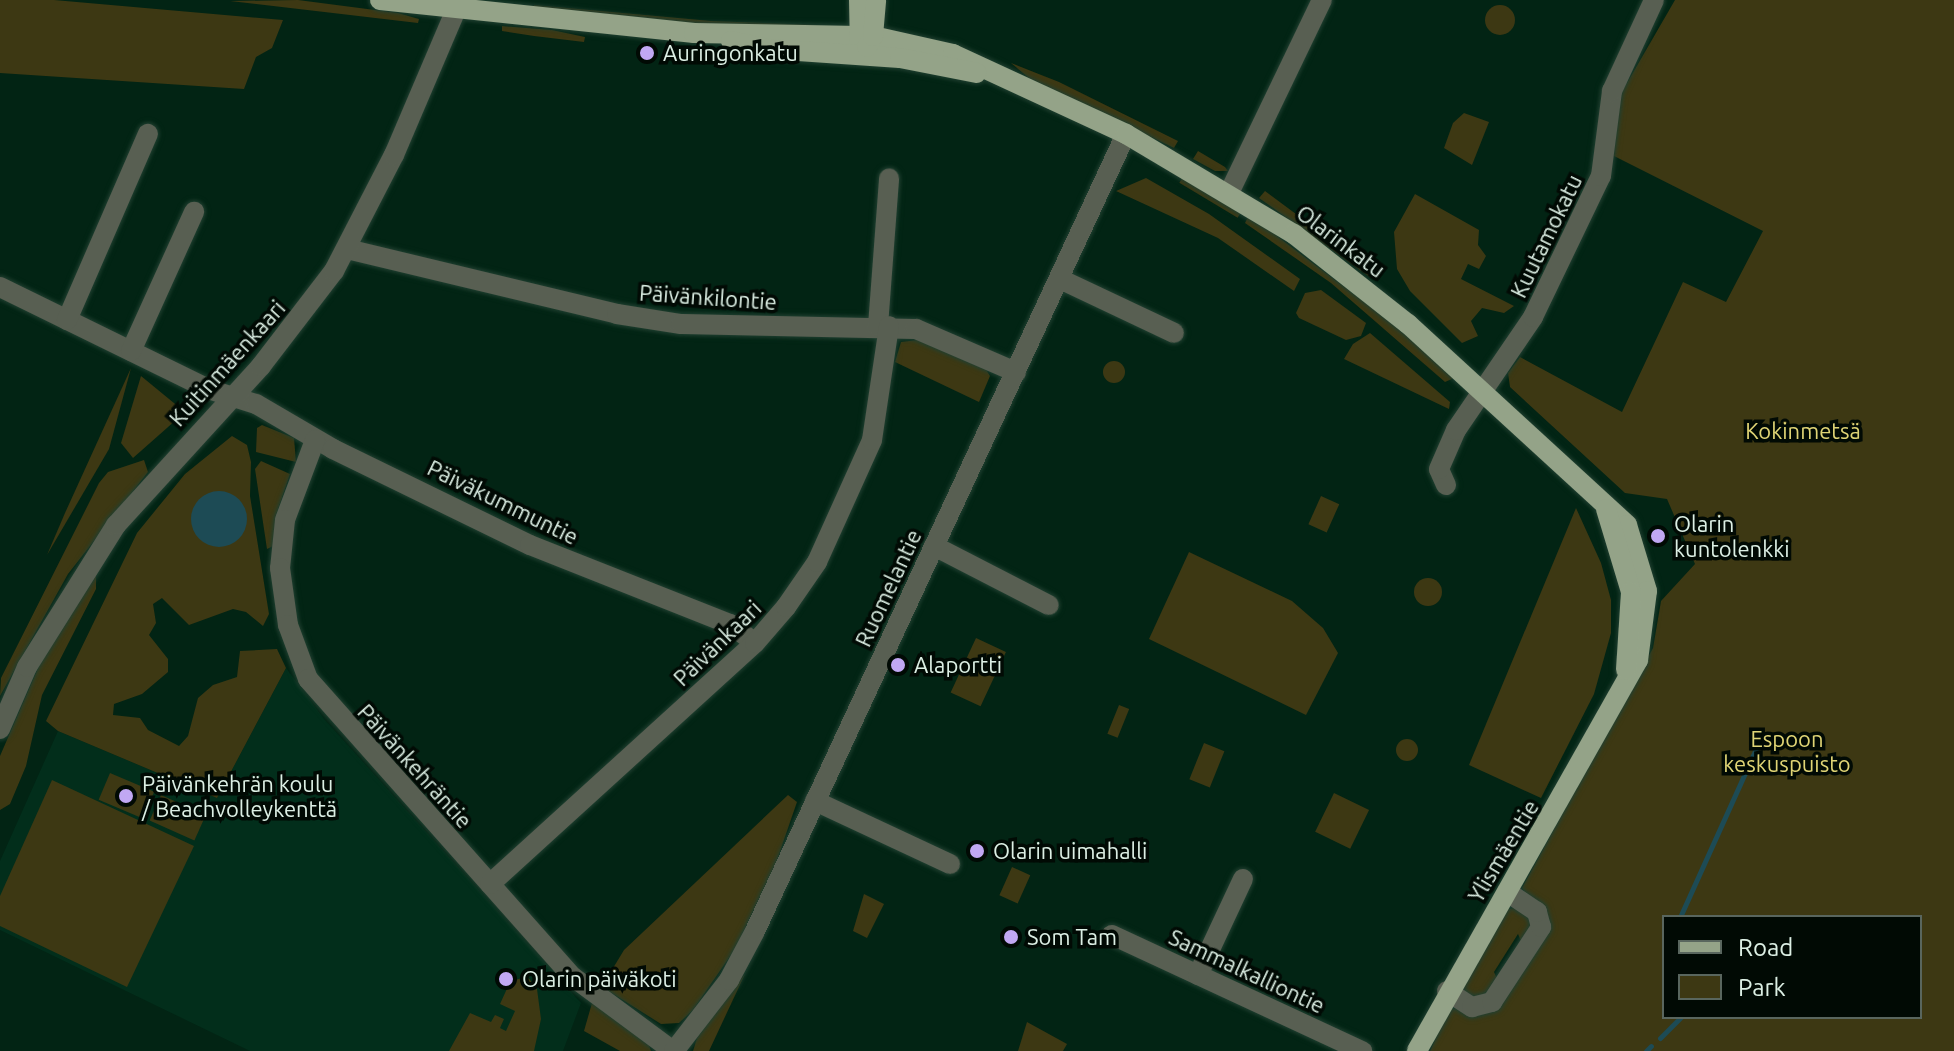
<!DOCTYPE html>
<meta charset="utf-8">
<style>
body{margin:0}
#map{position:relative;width:1954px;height:1051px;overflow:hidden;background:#022414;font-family:Ubuntu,sans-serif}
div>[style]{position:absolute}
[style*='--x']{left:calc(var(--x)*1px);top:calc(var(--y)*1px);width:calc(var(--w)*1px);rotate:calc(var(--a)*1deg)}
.built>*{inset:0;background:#022e1b}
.green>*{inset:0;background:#3d3813;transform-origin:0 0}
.round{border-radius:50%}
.water>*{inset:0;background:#1d4b55}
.stream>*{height:5px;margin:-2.5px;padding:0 2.5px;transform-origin:2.5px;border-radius:2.5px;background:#1d4b55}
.roads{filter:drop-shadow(0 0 2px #214031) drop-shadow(0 0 2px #214031)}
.minor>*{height:20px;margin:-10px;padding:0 10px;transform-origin:10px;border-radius:10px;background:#585f52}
.major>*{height:20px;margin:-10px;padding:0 10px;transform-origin:10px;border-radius:10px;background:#94a388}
.dots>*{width:22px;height:22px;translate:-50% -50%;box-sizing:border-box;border:4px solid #010a04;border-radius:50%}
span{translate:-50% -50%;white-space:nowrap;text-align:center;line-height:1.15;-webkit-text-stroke:7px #010a04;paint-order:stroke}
.poi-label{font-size:22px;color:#dcefe4}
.left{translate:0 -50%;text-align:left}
.street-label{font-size:22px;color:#dcefe4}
.park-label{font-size:22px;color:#dfd475}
.legend{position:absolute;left:1662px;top:915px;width:260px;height:104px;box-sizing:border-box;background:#010a04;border:2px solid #59665e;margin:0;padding:10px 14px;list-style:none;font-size:24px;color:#dcefe4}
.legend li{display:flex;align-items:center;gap:16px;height:40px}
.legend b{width:40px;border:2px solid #59665e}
</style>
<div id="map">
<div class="built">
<i style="clip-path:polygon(286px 668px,324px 719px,581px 1003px,563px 1051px,250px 1051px,0 930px,0 861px,58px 731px,217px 798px)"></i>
</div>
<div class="green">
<i style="clip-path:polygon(0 0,54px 0,283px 20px,272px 48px,256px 57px,244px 89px,0 73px)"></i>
<i style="clip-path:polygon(298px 0,398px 13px,419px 19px,418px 23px,230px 1px)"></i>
<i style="clip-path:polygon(evenodd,1675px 0,1954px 0,1954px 1051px,1430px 1051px,1450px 1008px,1476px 1012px,1548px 924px,1522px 888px,1653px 648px,1661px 601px,1695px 564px,1667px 499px,1625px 493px,1510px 387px,1508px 373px,1520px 357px,1622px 412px,1683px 282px,1726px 302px,1763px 231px,1614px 156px,1620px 95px,1675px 0,1664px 917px,1920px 917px,1920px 1017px,1664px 1017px,1664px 917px)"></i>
<i class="round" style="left:1485px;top:5px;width:30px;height:30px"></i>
<i style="clip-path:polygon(534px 5px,711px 21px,817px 25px,731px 27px,533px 9px)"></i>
<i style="clip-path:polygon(502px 26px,552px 30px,585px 37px,584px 42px,534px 36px,502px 31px)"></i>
<i style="clip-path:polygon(1011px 63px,1059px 82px,1178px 141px,1174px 148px,1029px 78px)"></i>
<i style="clip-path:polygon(1464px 113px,1489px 122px,1472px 165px,1444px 148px,1453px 123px)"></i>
<i style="clip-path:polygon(1198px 151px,1225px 167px,1228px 171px,1215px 171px,1193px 159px)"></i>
<i style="left:1184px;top:175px;width:68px;height:9px;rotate:31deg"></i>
<i style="clip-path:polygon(1146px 178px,1209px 214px,1300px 279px,1294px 291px,1218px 238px,1116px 191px)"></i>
<i style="clip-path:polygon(1265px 191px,1366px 266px,1371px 278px,1259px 198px)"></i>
<i style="clip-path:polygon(1415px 194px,1479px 230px,1478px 245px,1486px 256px,1479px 269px,1468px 264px,1461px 279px,1514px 306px,1504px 313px,1482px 308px,1471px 321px,1478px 336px,1462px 343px,1410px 291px,1397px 269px,1394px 232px)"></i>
<i style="clip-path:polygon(1249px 215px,1396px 326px,1454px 378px,1445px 382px,1331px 283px,1245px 223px)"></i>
<i style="clip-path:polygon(1321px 290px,1366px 323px,1361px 336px,1346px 340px,1299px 318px,1296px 313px,1305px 293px)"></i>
<i style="clip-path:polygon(1370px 333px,1450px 402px,1449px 409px,1344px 359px,1353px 344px)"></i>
<i style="clip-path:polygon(926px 339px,985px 368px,990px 376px,979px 402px,895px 362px,901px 342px)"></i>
<i class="round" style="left:1103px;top:361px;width:22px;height:22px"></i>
<i style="clip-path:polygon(131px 368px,109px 449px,47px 555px,65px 513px)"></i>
<i style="clip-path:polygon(141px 376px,180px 408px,176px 420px,133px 458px,121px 443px)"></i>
<i style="clip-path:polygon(262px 425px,294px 438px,296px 462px,256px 452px,257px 428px)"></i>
<i style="clip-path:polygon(232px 436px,247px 445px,251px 462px,250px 496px,269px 614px,263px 626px,246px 612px,233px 609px,189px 625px,162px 598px,153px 604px,156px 623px,149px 635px,168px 659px,168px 672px,142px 694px,114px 704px,113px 715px,140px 718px,148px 730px,179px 746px,188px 736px,198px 698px,213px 685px,237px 677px,240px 651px,277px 649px,286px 668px,217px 798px,58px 731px,46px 721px,137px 533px,185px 474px)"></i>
<i style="clip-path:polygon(144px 460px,148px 472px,68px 574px,0 696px,1px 678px,99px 483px,108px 472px)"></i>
<i style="clip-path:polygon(261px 461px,290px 474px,275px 518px,275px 545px,267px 549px,255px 469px)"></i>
<i style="left:1321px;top:496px;width:20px;height:31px;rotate:24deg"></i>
<i style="clip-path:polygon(1576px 508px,1601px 563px,1611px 600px,1611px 633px,1594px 694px,1541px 798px,1469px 765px)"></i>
<i style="clip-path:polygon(1189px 552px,1292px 601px,1323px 628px,1338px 653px,1306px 715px,1149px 639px)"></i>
<i style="clip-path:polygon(96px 571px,96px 589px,42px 695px,26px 766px,10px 804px,0 810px,0 756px,39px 666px)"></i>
<i class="round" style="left:1414px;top:578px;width:28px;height:28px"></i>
<i style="left:976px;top:638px;width:33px;height:60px;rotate:25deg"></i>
<i style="left:1119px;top:705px;width:11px;height:31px;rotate:22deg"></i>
<i class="round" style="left:1396px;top:739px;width:22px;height:22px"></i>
<i style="left:1204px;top:743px;width:22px;height:39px;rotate:22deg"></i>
<i style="left:110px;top:773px;width:48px;height:29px;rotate:23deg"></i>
<i style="clip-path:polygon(52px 780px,194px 846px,127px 987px,0 926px,0 896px)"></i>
<i style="left:1334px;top:793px;width:39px;height:43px;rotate:26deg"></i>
<i style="left:161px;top:795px;width:49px;height:28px;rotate:24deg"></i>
<i style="clip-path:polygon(788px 795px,797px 802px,776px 863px,735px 949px,693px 1010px,679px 1023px,661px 1024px,607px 990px,604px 983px,624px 950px)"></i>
<i style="left:1012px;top:867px;width:20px;height:31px;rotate:24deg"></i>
<i style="clip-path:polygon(864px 894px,884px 904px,867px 938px,853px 931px)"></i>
<i style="clip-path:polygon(1515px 908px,1533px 918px,1524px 948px,1518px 934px,1494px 972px,1500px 985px,1481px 1004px,1462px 991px,1464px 979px,1508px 909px)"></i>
<i style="clip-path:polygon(745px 974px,709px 1051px,693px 1051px,697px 1038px)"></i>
<i style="clip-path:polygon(527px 976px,537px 989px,541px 1019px,534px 1051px,449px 1051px,470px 1013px,491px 1022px,495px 1015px,504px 1019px,500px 1028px,506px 1031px,515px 1011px,500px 1004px,510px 982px)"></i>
<i style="clip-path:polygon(592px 1003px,648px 1042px,651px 1051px,620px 1051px,584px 1031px)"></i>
<i style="clip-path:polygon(1027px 1022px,1067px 1044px,1063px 1051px,1018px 1051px)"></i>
</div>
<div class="water">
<i class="round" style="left:191px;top:491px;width:56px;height:56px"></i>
</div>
<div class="stream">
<i style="--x:1680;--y:917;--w:184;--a:-65.7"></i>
<i style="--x:1660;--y:1038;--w:30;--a:-45"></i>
<i style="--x:1646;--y:1051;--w:7;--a:-45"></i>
</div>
<div class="roads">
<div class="minor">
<i style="--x:1230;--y:191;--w:212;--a:-64.3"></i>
<i style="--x:347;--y:249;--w:278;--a:13.5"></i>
<i style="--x:617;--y:314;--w:65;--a:8.9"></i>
<i style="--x:681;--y:324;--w:235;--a:1.2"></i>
<i style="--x:916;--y:329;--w:109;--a:23.3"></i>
<i style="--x:1060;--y:279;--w:126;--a:25.3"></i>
<i style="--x:0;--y:287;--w:232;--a:26.1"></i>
<i style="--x:208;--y:389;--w:50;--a:17.4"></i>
<i style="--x:256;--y:404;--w:89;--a:30.3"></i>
<i style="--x:333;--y:449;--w:219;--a:26"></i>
<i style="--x:530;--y:545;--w:215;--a:21.6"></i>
<i style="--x:730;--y:624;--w:31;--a:37"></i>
<i style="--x:67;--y:320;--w:203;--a:-66.5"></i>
<i style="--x:878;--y:326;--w:148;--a:-85.7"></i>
<i style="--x:131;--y:351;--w:153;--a:-65.6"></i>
<i style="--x:315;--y:440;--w:85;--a:110.6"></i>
<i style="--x:285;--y:520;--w:48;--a:95.9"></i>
<i style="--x:280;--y:568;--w:58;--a:82"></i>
<i style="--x:288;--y:625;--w:58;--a:69.7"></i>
<i style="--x:308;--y:679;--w:399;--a:48.4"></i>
<i style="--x:573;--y:977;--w:124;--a:36.5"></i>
<i style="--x:1446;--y:485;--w:17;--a:-114"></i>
<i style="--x:1439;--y:469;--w:43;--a:-66.4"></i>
<i style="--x:1456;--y:430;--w:137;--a:-55.7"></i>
<i style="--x:1533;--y:317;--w:157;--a:-64.3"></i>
<i style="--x:1601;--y:176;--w:86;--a:-82.6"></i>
<i style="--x:1612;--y:91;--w:100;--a:-65.2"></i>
<i style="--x:934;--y:546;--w:129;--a:27.2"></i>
<i style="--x:0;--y:729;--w:68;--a:-66.5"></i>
<i style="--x:27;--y:667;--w:168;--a:-57.9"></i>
<i style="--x:116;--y:525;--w:215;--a:-47.6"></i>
<i style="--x:261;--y:366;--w:120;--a:-52.5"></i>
<i style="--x:334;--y:271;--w:131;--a:-62.7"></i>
<i style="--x:394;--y:155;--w:168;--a:-66.9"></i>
<i style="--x:815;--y:801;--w:149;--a:25"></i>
<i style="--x:490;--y:884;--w:358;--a:-42.3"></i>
<i style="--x:755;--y:643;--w:48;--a:-49.3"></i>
<i style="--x:786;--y:607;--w:55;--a:-55.4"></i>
<i style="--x:817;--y:562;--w:134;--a:-65.7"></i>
<i style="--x:872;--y:440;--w:115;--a:-81.5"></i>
<i style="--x:1112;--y:935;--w:276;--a:24.9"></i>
<i style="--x:1198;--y:975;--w:106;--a:-64.9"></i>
<i style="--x:1447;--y:991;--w:30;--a:33"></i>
<i style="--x:1472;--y:1007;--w:21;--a:-14"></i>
<i style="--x:1492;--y:1002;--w:90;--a:-56.8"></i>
<i style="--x:1541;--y:927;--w:16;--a:-105"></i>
<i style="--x:1537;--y:912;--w:36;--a:-146"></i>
<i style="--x:674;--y:1051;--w:90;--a:-52.2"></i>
<i style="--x:729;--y:980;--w:55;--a:-62"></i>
<i style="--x:755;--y:931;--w:879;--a:-65.04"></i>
</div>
<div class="major">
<i style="--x:380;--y:0;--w:316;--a:6"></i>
<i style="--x:694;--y:33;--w:179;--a:1"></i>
<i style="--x:873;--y:36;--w:82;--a:12.7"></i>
<i style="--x:953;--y:54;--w:191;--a:24.8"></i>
<i style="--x:1126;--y:134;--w:196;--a:30.8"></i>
<i style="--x:1294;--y:234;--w:145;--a:38.3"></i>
<i style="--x:1408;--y:324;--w:297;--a:42.5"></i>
<i style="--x:1627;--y:525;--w:69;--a:73.1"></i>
<i style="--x:1647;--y:591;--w:70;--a:97.4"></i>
<i style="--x:1638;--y:660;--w:449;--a:119.5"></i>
<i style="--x:859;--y:0;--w:46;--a:88.8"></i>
<i style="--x:731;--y:41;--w:39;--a:12"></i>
<i style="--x:769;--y:49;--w:131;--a:3.9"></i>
<i style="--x:900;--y:58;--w:78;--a:11"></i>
<i style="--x:867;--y:47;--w:13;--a:-61"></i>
<i style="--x:873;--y:36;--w:36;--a:-85"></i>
<i style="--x:1606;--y:509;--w:87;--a:73.2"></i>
<i style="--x:1631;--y:592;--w:78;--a:93.7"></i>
</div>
</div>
<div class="dots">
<i style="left:647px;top:53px;background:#c1a8f3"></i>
<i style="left:1658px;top:536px;background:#c1a8f3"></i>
<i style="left:898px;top:665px;background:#c1a8f3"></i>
<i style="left:126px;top:796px;background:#c1a8f3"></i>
<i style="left:977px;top:851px;background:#c1a8f3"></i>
<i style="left:1011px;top:937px;background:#c1a8f3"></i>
<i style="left:506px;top:979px;background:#c1a8f3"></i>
</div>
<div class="poi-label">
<span class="left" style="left:663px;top:53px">Auringonkatu</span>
<span class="left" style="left:1674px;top:536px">Olarin<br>kuntolenkki</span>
<span class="left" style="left:914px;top:665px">Alaportti</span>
<span class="left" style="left:142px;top:796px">Päivänkehrän koulu<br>/ Beachvolleykenttä</span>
<span class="left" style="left:993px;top:851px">Olarin uimahalli</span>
<span class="left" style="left:1027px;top:937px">Som Tam</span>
<span class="left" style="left:522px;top:979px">Olarin päiväkoti</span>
</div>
<div class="street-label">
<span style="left:1546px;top:236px;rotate:-64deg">Kuutamokatu</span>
<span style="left:1341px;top:241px;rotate:37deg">Olarinkatu</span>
<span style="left:708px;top:297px;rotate:4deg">Päivänkilontie</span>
<span style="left:227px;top:363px;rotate:-48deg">Kuitinmäenkaari</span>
<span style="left:503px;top:502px;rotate:26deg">Päiväkummuntie</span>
<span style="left:888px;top:588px;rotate:-65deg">Ruomelantie</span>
<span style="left:717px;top:643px;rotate:-44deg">Päivänkaari</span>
<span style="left:415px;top:766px;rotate:48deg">Päivänkehräntie</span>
<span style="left:1503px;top:851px;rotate:-59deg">Ylismäentie</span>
<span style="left:1247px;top:971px;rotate:25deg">Sammalkalliontie</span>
</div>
<div class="park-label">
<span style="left:1803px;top:431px">Kokinmetsä</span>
<span style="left:1787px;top:751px">Espoon<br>keskuspuisto</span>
</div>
<ul class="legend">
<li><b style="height:10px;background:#94a388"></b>Road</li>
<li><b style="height:22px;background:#3d3813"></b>Park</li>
</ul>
</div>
